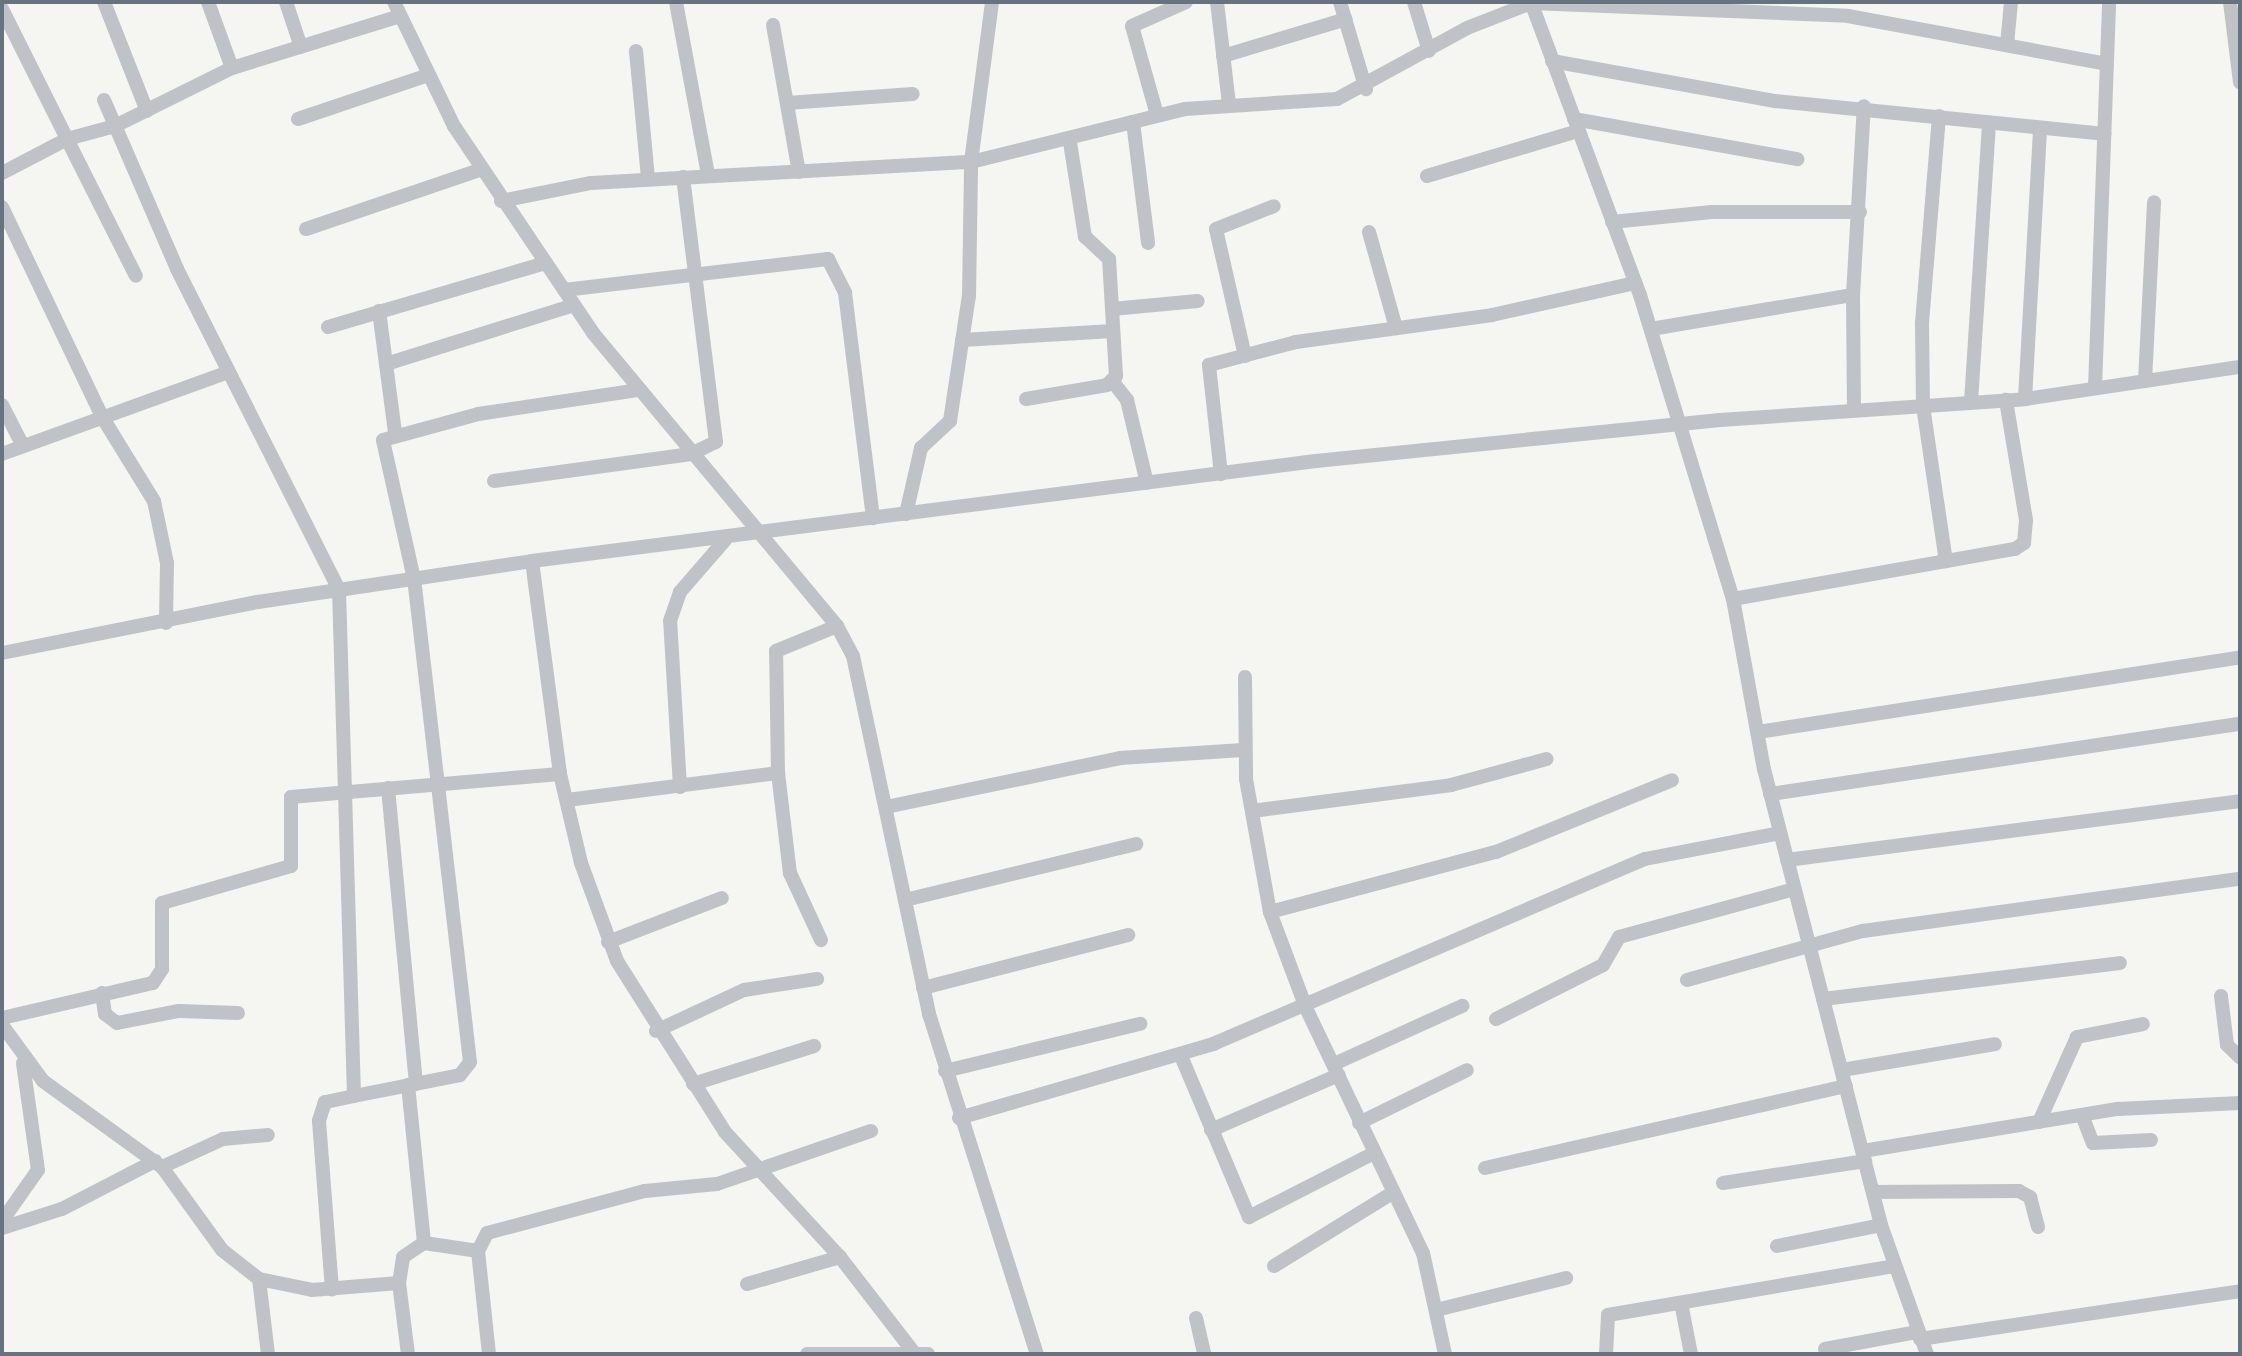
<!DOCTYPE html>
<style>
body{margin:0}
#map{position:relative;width:2242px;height:1356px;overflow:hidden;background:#f5f5f2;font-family:Ubuntu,sans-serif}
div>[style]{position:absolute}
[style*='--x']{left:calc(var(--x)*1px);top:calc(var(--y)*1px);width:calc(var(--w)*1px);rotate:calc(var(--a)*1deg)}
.minor>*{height:14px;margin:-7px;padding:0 7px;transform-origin:7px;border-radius:7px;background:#bfc2c6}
span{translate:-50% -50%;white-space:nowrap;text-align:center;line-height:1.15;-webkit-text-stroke:8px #fff;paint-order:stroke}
.frame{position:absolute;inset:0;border:4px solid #687380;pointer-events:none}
</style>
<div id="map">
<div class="minor">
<i style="--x:104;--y:2;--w:117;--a:68.5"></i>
<i style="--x:208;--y:2;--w:70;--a:70"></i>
<i style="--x:286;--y:2;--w:47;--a:71.6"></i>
<i style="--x:394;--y:2;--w:138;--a:64.2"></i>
<i style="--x:454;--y:126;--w:249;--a:56.1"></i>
<i style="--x:593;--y:333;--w:381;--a:50.2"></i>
<i style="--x:837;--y:626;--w:34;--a:62"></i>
<i style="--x:853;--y:656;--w:366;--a:78"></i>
<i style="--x:929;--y:1014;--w:357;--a:72.4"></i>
<i style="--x:676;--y:2;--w:176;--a:79.5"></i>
<i style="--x:1217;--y:2;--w:103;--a:83.3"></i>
<i style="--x:1340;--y:2;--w:91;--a:73.4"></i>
<i style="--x:1414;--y:2;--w:51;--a:73"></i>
<i style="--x:1531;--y:2;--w:313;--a:69.6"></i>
<i style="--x:1640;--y:295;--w:318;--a:73"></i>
<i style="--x:1733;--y:599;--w:173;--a:79.7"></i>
<i style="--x:1764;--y:769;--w:471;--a:75.6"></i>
<i style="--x:1881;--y:1225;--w:137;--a:70.4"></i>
<i style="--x:2230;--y:2;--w:81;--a:82.9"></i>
<i style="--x:2;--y:9;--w:145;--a:63.4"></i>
<i style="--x:67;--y:139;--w:50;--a:-15.2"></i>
<i style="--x:115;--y:126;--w:131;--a:-26.4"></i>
<i style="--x:232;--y:68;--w:176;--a:-17.2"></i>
<i style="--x:773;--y:25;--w:149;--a:80"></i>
<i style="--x:2007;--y:45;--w:43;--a:-84.7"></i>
<i style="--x:636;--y:51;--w:129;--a:84.6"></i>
<i style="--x:1223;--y:56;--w:128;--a:-16.7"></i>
<i style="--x:1552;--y:61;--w:227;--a:10.2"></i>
<i style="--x:1775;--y:101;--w:331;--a:5.7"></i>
<i style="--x:104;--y:100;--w:184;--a:66.6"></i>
<i style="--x:177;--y:269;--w:360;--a:63.2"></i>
<i style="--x:339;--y:590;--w:506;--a:88.3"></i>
<i style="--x:354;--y:1096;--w:30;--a:168"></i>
<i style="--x:325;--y:1102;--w:20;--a:108"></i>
<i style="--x:319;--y:1121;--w:169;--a:85.6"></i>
<i style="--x:787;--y:103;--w:126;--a:-4.1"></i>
<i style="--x:1157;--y:115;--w:92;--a:-105.7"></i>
<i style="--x:1132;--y:26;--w:59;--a:-24"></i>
<i style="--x:1939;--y:116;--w:209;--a:94.7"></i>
<i style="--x:1922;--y:324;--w:82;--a:89.3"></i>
<i style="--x:1923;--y:406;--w:157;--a:81.6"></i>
<i style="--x:298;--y:119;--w:138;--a:-18.6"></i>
<i style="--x:1574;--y:119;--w:227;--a:10.2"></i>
<i style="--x:1133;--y:122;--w:122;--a:82.9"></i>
<i style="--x:2;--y:173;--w:73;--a:-27.6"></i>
<i style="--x:67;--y:139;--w:153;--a:63.3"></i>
<i style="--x:1427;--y:176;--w:158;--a:-16.6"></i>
<i style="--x:501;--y:201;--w:92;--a:-11.3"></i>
<i style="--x:591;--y:183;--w:381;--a:-3.2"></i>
<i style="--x:971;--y:162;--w:220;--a:-13.9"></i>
<i style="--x:1185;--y:109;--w:152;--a:-3.8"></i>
<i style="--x:1337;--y:99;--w:148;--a:-28.6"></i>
<i style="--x:1467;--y:28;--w:69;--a:-21.3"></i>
<i style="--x:1531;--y:3;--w:317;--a:2.3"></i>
<i style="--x:1848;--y:16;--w:263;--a:10.5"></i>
<i style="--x:2;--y:207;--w:230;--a:64.5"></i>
<i style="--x:101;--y:415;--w:101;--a:58.4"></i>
<i style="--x:154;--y:501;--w:63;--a:78.2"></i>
<i style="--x:167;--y:563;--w:60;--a:91"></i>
<i style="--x:1612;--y:222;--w:100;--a:-5.7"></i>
<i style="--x:1712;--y:212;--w:148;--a:0"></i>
<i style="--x:306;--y:229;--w:186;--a:-18.8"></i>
<i style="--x:1369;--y:232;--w:100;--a:74.3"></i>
<i style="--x:564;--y:290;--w:266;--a:-6.7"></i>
<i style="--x:828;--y:259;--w:38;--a:63"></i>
<i style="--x:845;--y:293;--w:227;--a:82.9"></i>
<i style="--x:1853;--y:295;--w:115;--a:89.5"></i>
<i style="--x:1112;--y:309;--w:86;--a:-5.3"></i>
<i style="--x:379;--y:311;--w:123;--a:82.5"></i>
<i style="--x:328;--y:327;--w:226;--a:-16.4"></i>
<i style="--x:1651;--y:329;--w:205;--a:-9.6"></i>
<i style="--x:1853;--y:295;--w:189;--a:-86.7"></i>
<i style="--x:962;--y:340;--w:151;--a:-3.4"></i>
<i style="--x:1245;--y:356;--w:130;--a:-102.9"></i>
<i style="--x:1216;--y:229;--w:62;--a:-21.6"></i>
<i style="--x:386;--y:364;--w:197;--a:-17.4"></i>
<i style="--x:2145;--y:381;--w:179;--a:-87.1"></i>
<i style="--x:1113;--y:382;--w:23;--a:52"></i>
<i style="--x:1127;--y:400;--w:85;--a:76.5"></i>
<i style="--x:2095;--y:388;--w:386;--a:-87.9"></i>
<i style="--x:1026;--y:399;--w:82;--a:-9.8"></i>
<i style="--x:1107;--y:385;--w:13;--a:-45"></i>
<i style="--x:1116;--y:376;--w:117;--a:-93.4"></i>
<i style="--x:1109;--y:259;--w:33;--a:-137"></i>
<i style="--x:1085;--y:237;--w:96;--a:-99"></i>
<i style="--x:2025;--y:399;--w:268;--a:-86.8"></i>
<i style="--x:1971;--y:402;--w:280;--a:-86.3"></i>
<i style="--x:2;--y:405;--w:46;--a:62.9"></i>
<i style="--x:2;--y:454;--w:241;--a:-19.9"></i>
<i style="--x:1221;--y:474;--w:110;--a:-96.3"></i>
<i style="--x:1209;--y:365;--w:90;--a:-14.8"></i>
<i style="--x:1296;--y:342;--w:198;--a:-7.8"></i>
<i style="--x:1492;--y:315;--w:147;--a:-12.6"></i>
<i style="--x:494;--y:481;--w:199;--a:-7.8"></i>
<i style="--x:691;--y:454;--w:28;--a:-26"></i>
<i style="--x:716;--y:442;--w:267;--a:-97.1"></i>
<i style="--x:906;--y:514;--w:68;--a:-77.2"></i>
<i style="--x:921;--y:448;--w:40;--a:-43"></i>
<i style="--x:950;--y:421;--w:126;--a:-81.4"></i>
<i style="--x:969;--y:296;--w:134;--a:-89.1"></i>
<i style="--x:971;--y:162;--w:161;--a:-82.5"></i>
<i style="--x:532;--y:561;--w:215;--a:82.5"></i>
<i style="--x:560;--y:774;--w:91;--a:76.7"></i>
<i style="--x:581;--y:863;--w:104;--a:69.8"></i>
<i style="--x:617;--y:961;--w:202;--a:57.7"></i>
<i style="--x:725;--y:1132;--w:170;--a:47.4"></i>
<i style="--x:840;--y:1257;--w:123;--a:52.3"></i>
<i style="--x:1733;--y:599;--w:286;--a:-10.1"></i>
<i style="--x:2015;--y:549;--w:11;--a:-34"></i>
<i style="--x:2024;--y:543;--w:23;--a:-85"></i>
<i style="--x:2026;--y:520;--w:122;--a:-99.5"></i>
<i style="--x:2;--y:653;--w:261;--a:-11.3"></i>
<i style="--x:258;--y:602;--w:277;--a:-8.5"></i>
<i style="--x:532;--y:561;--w:790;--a:-7.27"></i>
<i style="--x:1316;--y:461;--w:406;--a:-5.8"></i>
<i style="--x:1720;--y:420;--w:306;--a:-3.9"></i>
<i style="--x:2025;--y:399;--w:217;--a:-8.5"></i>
<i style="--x:1245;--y:677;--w:102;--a:89.4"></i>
<i style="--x:1246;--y:779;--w:135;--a:79.8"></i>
<i style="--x:1270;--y:912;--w:103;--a:69.4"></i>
<i style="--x:1306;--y:1008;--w:272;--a:64.5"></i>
<i style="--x:1423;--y:1253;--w:103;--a:77.7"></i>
<i style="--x:1758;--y:732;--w:488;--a:-8.8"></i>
<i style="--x:778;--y:773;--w:101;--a:83.2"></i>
<i style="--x:790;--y:873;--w:74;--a:65.2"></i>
<i style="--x:680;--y:787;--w:166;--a:-93.4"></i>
<i style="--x:670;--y:621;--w:31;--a:-71"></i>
<i style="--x:680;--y:592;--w:69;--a:-49.1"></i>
<i style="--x:388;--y:788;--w:297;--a:84.6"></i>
<i style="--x:1770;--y:794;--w:475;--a:-8.5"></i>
<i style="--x:567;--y:800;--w:213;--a:-7.3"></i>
<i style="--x:778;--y:773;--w:122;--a:-90.9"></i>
<i style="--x:776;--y:651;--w:66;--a:-22.3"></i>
<i style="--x:886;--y:807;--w:239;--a:-11.8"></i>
<i style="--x:1120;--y:758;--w:123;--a:-3.7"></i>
<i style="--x:1252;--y:811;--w:201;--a:-7.4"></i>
<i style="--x:1451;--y:785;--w:99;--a:-15.2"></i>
<i style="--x:1787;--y:860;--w:457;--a:-7.4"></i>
<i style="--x:905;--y:900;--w:238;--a:-13.6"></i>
<i style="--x:1270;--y:912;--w:234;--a:-14.9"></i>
<i style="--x:1496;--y:852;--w:190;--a:-22.2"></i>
<i style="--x:608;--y:942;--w:122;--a:-21.1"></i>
<i style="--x:1687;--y:980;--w:183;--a:-15.6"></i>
<i style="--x:1863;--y:931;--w:381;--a:-7.9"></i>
<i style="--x:923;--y:988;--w:212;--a:-14.5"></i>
<i style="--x:102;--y:993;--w:21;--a:82"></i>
<i style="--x:105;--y:1014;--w:15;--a:37"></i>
<i style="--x:117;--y:1023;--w:63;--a:-11"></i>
<i style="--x:179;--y:1011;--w:59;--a:1.9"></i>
<i style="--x:2221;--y:996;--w:49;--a:83"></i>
<i style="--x:2227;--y:1045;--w:18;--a:43"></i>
<i style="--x:1823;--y:999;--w:299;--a:-6.9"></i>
<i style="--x:2;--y:1018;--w:155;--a:-13.1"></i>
<i style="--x:153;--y:983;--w:17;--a:-57"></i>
<i style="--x:162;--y:969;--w:66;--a:-90"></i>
<i style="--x:162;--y:903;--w:134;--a:-16"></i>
<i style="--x:291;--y:866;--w:69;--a:-90"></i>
<i style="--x:291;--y:797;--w:270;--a:-4.9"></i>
<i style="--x:1496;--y:1019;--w:120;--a:-26.8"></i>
<i style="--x:1603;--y:965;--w:32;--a:-60"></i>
<i style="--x:1619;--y:937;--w:182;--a:-15.3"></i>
<i style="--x:2;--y:1025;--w:69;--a:53.8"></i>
<i style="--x:43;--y:1081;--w:147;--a:35.9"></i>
<i style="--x:162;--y:1167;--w:102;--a:54.1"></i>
<i style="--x:222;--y:1250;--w:47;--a:38.1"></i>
<i style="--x:259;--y:1279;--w:76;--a:83.2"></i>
<i style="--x:656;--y:1031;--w:97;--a:-25"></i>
<i style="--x:744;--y:990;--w:74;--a:-8.6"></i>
<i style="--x:1181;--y:1056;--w:175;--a:67.1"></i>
<i style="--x:1249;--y:1217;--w:138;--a:-27.1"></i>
<i style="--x:1334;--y:1064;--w:141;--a:-24.4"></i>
<i style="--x:1842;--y:1070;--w:155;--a:-9.6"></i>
<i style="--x:945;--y:1071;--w:201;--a:-13.6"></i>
<i style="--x:693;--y:1084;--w:127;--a:-17.4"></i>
<i style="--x:408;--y:1085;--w:159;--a:84.2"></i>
<i style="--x:354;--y:1096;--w:108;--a:-11.2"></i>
<i style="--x:460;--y:1075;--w:16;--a:-52"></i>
<i style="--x:470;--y:1062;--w:486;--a:-96.6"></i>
<i style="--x:414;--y:579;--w:142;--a:-102.6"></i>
<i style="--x:383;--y:440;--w:98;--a:-15.3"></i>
<i style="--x:478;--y:414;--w:163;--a:-8.5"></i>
<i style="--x:2082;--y:1115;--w:30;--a:69"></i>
<i style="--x:2093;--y:1143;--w:58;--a:-3"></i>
<i style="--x:959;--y:1118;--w:265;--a:-16.2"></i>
<i style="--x:1213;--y:1044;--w:470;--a:-23.2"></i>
<i style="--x:1645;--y:859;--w:137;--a:-10.9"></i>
<i style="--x:2039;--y:1122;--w:93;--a:-65.9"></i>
<i style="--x:2077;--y:1037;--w:67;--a:-11.1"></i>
<i style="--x:1359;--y:1123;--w:120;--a:-26.1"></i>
<i style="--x:1211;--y:1130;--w:139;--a:-23.3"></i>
<i style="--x:1863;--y:1151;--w:258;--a:-9.4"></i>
<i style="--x:2118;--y:1109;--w:122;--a:-2.8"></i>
<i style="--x:162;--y:1167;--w:67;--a:-24.7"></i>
<i style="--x:223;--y:1139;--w:45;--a:-5.1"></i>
<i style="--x:1485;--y:1168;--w:370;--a:-12.8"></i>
<i style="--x:1723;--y:1183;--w:144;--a:-8.8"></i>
<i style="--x:1873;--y:1192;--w:146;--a:-0.4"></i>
<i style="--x:2019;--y:1191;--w:13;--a:29"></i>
<i style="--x:2030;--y:1197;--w:31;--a:75"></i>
<i style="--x:2;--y:1221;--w:62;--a:-54.8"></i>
<i style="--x:38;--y:1170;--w:108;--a:-98"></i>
<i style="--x:2;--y:1228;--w:63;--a:-17.6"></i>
<i style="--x:62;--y:1209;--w:105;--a:-27.3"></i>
<i style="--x:1777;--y:1246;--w:106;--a:-11.4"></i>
<i style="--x:1274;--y:1266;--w:139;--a:-31.7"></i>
<i style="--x:259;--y:1279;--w:54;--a:11.7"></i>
<i style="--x:312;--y:1290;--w:87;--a:-4.6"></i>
<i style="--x:399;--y:1283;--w:72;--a:82.8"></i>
<i style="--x:399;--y:1283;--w:26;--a:-81"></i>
<i style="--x:403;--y:1257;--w:25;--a:-34"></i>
<i style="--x:424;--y:1243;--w:55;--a:8.4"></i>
<i style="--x:747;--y:1284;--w:97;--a:-16.2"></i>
<i style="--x:1681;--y:1303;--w:52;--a:78.9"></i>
<i style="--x:1436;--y:1310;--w:134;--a:-13.8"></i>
<i style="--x:1196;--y:1318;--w:37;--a:77"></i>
<i style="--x:1920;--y:1339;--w:324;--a:-8.5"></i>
<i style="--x:1825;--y:1349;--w:94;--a:-10.5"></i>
<i style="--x:489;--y:1354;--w:104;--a:-96.1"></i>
<i style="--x:478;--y:1251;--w:20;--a:-63"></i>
<i style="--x:487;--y:1233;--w:163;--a:-14.9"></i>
<i style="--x:645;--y:1191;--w:72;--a:-5.6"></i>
<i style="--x:717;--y:1184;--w:163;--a:-19"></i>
<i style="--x:807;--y:1354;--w:121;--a:0"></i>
<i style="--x:1606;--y:1354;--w:39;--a:-87"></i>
<i style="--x:1608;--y:1315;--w:290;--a:-9.7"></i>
</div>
<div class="frame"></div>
</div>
